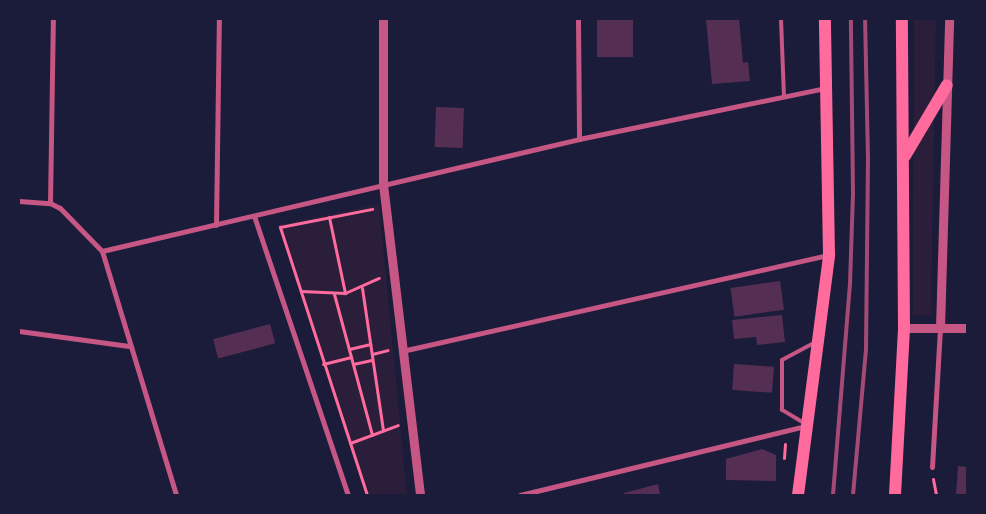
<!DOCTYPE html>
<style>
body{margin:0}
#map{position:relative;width:986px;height:514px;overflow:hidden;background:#1b1b3a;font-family:Jost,sans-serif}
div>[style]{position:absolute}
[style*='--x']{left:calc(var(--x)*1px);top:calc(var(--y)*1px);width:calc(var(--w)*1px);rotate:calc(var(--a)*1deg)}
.green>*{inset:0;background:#2a1e3b}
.building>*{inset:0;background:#542f53;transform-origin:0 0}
.path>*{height:3px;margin:-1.5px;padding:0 1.5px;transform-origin:1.5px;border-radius:1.5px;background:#ff6b9d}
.service>*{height:4px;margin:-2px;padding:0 2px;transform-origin:2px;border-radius:2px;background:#c65784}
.minor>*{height:5px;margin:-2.5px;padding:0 2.5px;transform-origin:2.5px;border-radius:2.5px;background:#c65784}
.tertiary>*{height:9px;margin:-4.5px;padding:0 4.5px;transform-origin:4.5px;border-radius:4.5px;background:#c65784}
.primary>*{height:12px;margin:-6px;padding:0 6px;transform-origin:6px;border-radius:6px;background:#ff6b9d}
.rail>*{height:4px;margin:-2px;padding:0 2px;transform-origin:2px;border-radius:2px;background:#a44b75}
span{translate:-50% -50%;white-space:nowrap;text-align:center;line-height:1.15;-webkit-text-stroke:5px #1b1b3a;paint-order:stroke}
.frame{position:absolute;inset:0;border:20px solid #1b1b3a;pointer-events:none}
</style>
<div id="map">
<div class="green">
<i style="clip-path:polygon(914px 19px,936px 19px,931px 315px,913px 315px)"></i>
<i style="clip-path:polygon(379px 204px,407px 495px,366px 495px,278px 225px)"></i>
</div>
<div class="building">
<i style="left:597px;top:19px;width:36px;height:38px"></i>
<i style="clip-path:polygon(706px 19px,739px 19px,743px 63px,748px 62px,750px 81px,712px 84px)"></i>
<i style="left:436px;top:107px;width:28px;height:40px;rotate:2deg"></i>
<i style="left:780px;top:281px;width:29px;height:50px;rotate:82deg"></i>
<i style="clip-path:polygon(782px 315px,785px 342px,757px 345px,756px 337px,734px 339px,732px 320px)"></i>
<i style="left:270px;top:324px;width:20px;height:59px;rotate:75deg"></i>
<i style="left:734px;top:364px;width:40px;height:26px;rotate:4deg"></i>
<i style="clip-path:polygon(762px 449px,776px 455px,776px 481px,726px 480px,726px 459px)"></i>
<i style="clip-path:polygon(958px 466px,967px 467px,967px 495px,956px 495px)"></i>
<i style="clip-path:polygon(658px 484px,660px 495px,624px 495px,624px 493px)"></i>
</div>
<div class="path">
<i style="--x:329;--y:217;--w:78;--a:78.1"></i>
<i style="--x:362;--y:288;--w:144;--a:81.6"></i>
<i style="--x:301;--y:291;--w:44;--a:2.6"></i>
<i style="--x:345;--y:293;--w:37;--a:-24"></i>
<i style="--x:334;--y:294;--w:146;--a:74.9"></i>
<i style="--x:349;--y:349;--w:22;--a:-13"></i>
<i style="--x:372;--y:354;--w:16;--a:-14"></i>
<i style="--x:323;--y:364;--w:29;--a:-14"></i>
<i style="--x:353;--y:364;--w:19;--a:-12"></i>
<i style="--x:350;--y:443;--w:51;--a:-20.6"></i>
<i style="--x:784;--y:458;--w:14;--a:-86"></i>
<i style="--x:933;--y:479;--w:16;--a:79"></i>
<i style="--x:367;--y:495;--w:282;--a:-108"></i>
<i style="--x:280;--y:227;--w:94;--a:-11.1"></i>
</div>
<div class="service">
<i style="--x:781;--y:19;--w:77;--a:87.8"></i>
<i style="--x:804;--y:423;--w:26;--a:-149"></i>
<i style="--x:782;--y:410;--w:50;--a:-90"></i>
<i style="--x:782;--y:360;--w:36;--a:-28"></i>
</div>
<div class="minor">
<i style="--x:578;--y:19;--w:120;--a:89.5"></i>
<i style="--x:19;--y:201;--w:31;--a:4"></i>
<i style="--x:50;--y:203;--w:11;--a:27"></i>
<i style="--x:60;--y:208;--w:60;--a:45.7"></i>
<i style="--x:102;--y:251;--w:490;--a:-13.2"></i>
<i style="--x:579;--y:139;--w:251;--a:-11.7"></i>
<i style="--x:50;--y:203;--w:184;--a:-89.1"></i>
<i style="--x:254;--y:216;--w:294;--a:71.4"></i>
<i style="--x:216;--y:225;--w:206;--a:-89.2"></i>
<i style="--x:102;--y:251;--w:255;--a:73.1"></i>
<i style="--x:19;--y:331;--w:111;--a:7.8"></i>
<i style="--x:402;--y:351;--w:437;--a:-12.7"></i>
<i style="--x:932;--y:467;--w:139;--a:-86.7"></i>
<i style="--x:520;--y:495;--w:293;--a:-13.6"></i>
</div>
<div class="tertiary">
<i style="--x:383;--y:19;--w:165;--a:90"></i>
<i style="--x:383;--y:184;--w:313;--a:83.2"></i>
<i style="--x:904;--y:328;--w:63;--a:0"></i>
<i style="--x:940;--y:328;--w:309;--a:-88.3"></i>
</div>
<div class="primary">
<i style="--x:905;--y:156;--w:82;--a:-59.4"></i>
<i style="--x:798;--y:495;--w:242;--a:-82.6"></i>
<i style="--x:829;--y:255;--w:236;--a:-91"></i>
<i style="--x:895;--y:495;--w:167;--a:-86.9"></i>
<i style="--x:904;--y:328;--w:309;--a:-90.4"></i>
</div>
<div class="rail">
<i style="--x:833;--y:495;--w:212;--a:-85.4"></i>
<i style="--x:850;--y:284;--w:91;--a:-88.1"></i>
<i style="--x:853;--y:193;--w:174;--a:-90.7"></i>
<i style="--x:853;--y:495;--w:147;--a:-84.9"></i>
<i style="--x:866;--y:349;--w:190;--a:-89.4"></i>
<i style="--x:868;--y:159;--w:140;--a:-91.2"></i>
</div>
<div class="frame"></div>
</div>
